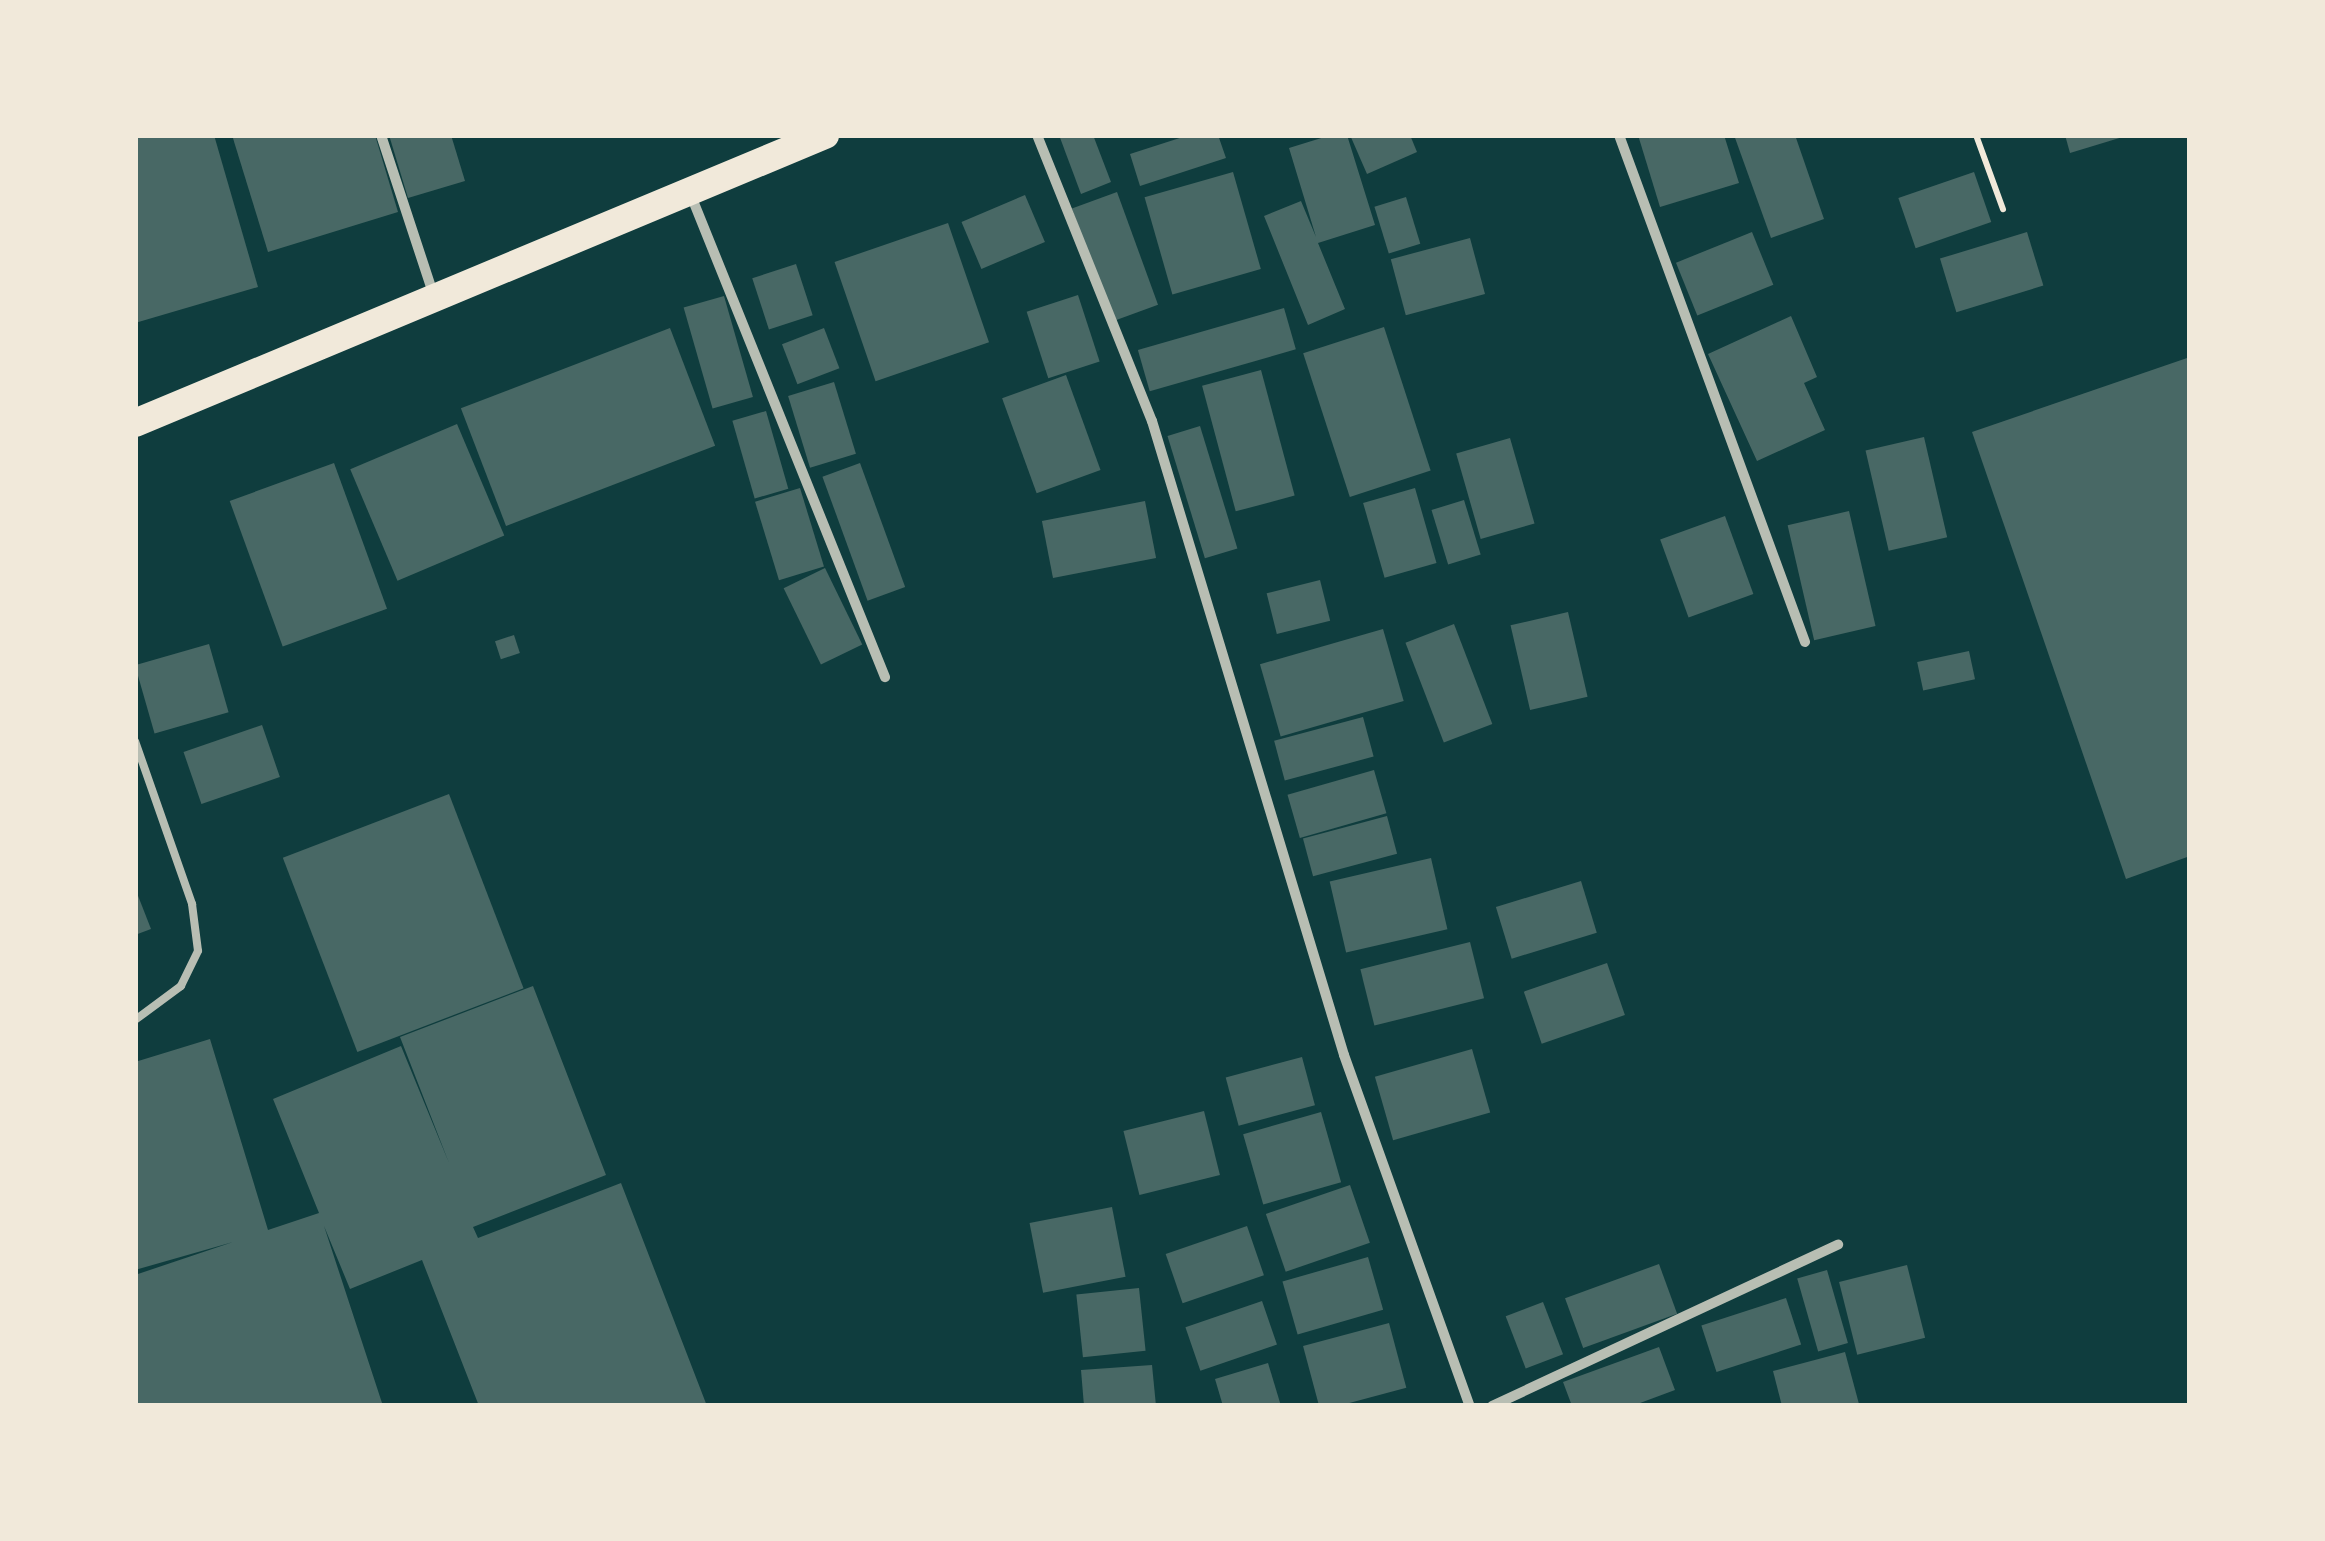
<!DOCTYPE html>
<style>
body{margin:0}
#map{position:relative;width:2325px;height:1541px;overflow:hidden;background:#0f3d3e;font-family:"Fira Sans Condensed",sans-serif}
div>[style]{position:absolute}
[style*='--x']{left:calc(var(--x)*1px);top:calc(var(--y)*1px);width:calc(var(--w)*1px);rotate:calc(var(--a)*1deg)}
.building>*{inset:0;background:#486865;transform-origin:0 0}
.path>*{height:6px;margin:-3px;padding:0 3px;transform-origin:3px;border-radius:3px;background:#f1e9da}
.service>*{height:8px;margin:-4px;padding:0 4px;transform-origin:4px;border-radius:4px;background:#b8beb3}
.minor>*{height:10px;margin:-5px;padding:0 5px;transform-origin:5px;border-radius:5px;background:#b8beb3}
.trunk>*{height:28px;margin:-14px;padding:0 14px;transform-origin:14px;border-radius:14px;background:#f1e9da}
span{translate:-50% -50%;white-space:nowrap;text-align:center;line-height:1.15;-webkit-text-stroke:8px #f1e9da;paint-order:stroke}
.frame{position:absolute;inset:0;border:138px solid #f1e9da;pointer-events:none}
</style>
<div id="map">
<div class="building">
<i style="clip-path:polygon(135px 135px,214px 135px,258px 287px,135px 323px)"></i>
<i style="clip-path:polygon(232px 135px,375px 135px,398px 212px,268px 252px)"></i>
<i style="clip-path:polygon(389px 135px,451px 135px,465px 181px,408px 198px)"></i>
<i style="clip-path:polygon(1059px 135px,1093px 135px,1111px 182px,1081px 194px)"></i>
<i style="clip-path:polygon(1189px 135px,1218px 135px,1226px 158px,1140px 186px,1130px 154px)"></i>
<i style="clip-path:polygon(1331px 135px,1347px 135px,1375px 225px,1318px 243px,1345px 309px,1308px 325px,1264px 216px,1301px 201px,1316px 237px,1289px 148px)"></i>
<i style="clip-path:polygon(1350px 135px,1410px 135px,1417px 152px,1367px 174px)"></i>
<i style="clip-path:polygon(1638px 135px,1724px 135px,1739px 183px,1660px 207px)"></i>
<i style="clip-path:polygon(1734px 135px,1795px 135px,1824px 219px,1771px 238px)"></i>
<i style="clip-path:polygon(2065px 135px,2126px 135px,2126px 136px,2070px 153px)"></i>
<i style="left:1233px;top:172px;width:101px;height:92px;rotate:74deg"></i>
<i style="left:1974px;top:172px;width:53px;height:80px;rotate:71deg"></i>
<i style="left:1117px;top:192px;width:120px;height:48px;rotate:70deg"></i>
<i style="left:1025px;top:195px;width:51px;height:69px;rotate:67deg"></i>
<i style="left:1406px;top:197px;width:49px;height:33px;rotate:73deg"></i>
<i style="left:948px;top:223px;width:126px;height:120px;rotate:71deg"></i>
<i style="left:1752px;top:232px;width:57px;height:82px;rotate:68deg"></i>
<i style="left:2027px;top:232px;width:56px;height:91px;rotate:73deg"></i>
<i style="left:1470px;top:238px;width:58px;height:82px;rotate:75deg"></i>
<i style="left:796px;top:264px;width:54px;height:46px;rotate:72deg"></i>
<i style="left:1078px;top:295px;width:70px;height:54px;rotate:72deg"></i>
<i style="left:724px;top:296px;width:105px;height:42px;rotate:74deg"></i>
<i style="left:1284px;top:308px;width:43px;height:152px;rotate:74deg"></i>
<i style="clip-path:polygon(1791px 316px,1817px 377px,1804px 383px,1825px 430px,1757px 461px,1708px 354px)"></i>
<i style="left:1384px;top:327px;width:151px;height:85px;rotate:72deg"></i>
<i style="left:670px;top:328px;width:126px;height:224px;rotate:69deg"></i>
<i style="left:824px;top:328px;width:43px;height:45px;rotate:69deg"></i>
<i style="clip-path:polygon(2190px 357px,2190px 856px,2126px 879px,1972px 432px)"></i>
<i style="left:1261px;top:370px;width:130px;height:61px;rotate:75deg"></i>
<i style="left:1066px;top:375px;width:101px;height:68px;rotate:70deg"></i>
<i style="left:834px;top:382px;width:75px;height:48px;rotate:73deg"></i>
<i style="left:766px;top:411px;width:81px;height:35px;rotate:74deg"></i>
<i style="left:457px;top:424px;width:121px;height:116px;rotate:67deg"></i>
<i style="left:1200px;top:426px;width:128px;height:34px;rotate:73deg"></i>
<i style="left:1924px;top:437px;width:103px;height:60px;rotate:77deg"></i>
<i style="left:1510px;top:438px;width:89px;height:56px;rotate:74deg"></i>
<i style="left:334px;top:463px;width:155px;height:111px;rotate:70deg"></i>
<i style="left:860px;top:463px;width:132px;height:40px;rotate:70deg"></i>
<i style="left:800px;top:488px;width:82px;height:47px;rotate:73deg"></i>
<i style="left:1415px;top:488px;width:78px;height:54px;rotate:74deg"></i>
<i style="left:1464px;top:500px;width:57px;height:34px;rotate:73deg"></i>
<i style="left:1145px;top:501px;width:58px;height:105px;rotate:79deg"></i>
<i style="left:1849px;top:511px;width:118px;height:63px;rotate:77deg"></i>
<i style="left:1725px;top:516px;width:83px;height:69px;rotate:70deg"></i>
<i style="left:825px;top:568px;width:85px;height:46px;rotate:64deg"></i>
<i style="left:1320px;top:580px;width:42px;height:55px;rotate:76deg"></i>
<i style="left:1568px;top:612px;width:87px;height:59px;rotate:77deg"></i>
<i style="left:1454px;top:624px;width:107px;height:52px;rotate:69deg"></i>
<i style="left:1383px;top:629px;width:75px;height:128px;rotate:74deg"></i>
<i style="left:514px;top:635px;width:19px;height:20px;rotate:72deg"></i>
<i style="left:209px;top:644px;width:71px;height:77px;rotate:74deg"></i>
<i style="left:1969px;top:651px;width:29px;height:53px;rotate:78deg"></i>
<i style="left:1363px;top:717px;width:41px;height:92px;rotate:75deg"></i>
<i style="left:262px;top:725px;width:55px;height:83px;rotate:71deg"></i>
<i style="left:1374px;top:770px;width:45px;height:90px;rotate:74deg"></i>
<i style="left:449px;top:794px;width:208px;height:178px;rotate:69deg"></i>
<i style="left:1387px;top:816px;width:39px;height:87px;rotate:75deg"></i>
<i style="left:1431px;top:858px;width:73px;height:104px;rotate:77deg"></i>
<i style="left:1581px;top:881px;width:54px;height:89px;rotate:73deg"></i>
<i style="clip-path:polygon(135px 888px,151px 929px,135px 935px)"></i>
<i style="left:1470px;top:942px;width:58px;height:113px;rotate:76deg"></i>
<i style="left:1607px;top:963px;width:55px;height:88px;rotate:71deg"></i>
<i style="clip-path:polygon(533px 986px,606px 1175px,473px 1227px,478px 1238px,621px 1183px,707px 1406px,479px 1406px,422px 1260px,350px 1289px,324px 1226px,383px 1406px,135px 1406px,135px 1275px,233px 1242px,135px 1270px,135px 1062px,210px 1039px,268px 1230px,319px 1213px,273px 1099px,401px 1046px,449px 1163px,400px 1037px)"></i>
<i style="left:1472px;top:1049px;width:66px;height:101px;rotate:74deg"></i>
<i style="left:1302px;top:1057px;width:50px;height:79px;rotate:75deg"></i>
<i style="left:1204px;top:1111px;width:66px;height:83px;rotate:76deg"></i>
<i style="left:1321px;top:1112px;width:73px;height:81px;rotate:74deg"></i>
<i style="left:1350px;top:1185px;width:61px;height:89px;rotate:71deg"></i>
<i style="left:1112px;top:1207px;width:71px;height:84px;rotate:79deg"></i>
<i style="left:1247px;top:1226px;width:52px;height:86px;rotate:71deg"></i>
<i style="left:1368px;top:1257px;width:55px;height:89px;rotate:74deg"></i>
<i style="left:1659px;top:1264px;width:53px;height:100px;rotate:70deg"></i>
<i style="left:1907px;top:1265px;width:75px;height:70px;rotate:76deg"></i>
<i style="left:1827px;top:1270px;width:76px;height:31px;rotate:74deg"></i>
<i style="left:1139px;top:1288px;width:63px;height:63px;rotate:84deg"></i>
<i style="left:1786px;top:1298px;width:49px;height:89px;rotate:72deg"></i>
<i style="left:1262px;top:1301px;width:46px;height:81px;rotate:71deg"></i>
<i style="left:1543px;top:1302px;width:56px;height:40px;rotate:69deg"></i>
<i style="left:1389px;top:1323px;width:67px;height:89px;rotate:75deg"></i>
<i style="clip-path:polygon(1659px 1347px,1675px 1390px,1632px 1406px,1572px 1406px,1563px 1382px)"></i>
<i style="clip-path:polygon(1845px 1352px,1859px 1404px,1782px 1406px,1773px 1371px)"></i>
<i style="clip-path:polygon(1268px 1363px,1281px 1406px,1223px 1406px,1215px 1379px)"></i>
<i style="clip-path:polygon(1152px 1365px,1156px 1406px,1084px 1406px,1081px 1370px)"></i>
</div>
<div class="path">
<i style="--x:1976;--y:135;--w:79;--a:70"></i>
</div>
<div class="service">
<i style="--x:135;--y:741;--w:173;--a:70.7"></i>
<i style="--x:192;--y:904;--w:47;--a:82.7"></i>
<i style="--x:198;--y:951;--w:39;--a:116"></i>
<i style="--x:181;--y:986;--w:57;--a:143.5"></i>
</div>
<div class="minor">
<i style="--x:381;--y:135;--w:169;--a:71.8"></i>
<i style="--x:1037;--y:135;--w:308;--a:68.1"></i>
<i style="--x:1152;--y:421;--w:662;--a:73.15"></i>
<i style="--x:1344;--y:1055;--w:373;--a:70.3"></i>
<i style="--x:1619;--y:135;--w:540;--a:69.85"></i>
<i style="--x:690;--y:193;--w:522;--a:68.06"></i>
<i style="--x:1492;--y:1406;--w:382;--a:-25"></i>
</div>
<div class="trunk">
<i style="--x:135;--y:423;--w:748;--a:-22.66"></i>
</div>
<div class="frame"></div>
</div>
